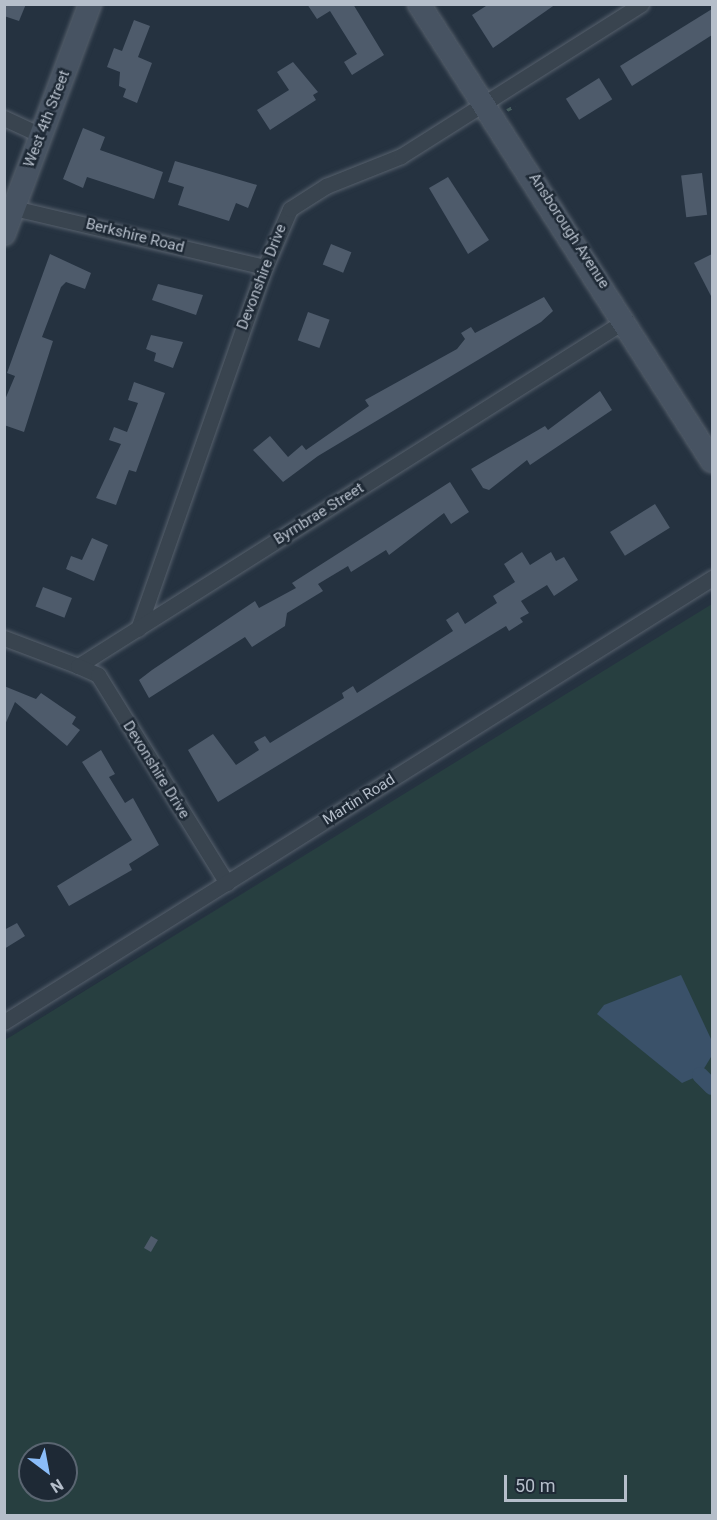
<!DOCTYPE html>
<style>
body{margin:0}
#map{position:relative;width:717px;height:1520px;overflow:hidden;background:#253240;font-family:Roboto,sans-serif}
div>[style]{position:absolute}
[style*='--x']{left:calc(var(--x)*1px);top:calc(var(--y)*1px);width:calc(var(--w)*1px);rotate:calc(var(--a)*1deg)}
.green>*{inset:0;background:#273f40}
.water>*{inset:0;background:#3a5169}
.canal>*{height:16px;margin:-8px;padding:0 8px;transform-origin:8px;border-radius:8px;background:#3a5169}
.building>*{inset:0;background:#4e5b6b;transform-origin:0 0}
.path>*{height:3px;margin-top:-1.5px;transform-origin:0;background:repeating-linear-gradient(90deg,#455c5d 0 4.5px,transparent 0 9px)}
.roads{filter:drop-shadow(0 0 2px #57616d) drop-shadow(0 0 2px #57616d)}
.street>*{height:15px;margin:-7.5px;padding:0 7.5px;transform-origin:7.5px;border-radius:7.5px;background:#39444f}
.secondary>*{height:22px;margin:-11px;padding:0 11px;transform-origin:11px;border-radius:11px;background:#475362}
span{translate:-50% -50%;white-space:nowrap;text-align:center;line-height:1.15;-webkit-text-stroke:5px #1e2935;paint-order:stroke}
.street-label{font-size:15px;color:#b5beca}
.frame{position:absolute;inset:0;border:6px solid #b5beca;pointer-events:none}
.north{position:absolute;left:18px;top:1442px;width:60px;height:60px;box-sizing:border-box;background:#1e2935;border:2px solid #5a6571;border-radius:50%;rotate:148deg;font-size:16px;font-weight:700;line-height:24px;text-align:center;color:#b5beca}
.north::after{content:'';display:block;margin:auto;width:21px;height:27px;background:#8bbdf9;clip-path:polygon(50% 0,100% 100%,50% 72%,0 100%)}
.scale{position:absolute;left:504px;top:1475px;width:123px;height:27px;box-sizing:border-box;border:3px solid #b5beca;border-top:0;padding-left:8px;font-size:18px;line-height:21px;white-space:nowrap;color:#b5beca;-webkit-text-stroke:4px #1e2935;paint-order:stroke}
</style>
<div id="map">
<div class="green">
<i style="clip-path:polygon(evenodd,712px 604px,712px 1515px,5px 1516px,5px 1040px,712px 604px,30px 1454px,66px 1454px,66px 1490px,30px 1490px,30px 1454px)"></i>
</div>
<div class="water">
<i style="clip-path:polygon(681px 975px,711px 1039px,711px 1057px,700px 1075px,682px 1083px,597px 1014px,604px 1005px)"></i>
</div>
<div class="canal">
<i style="--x:700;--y:1075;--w:17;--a:45"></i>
</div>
<div class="building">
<i style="clip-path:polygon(4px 4px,26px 4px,19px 21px,4px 16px)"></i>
<i style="clip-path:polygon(307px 4px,353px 4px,384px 55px,352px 75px,344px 62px,357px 54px,330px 11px,317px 19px)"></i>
<i style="clip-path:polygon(489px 4px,556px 4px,493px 48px,472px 15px)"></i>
<i style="clip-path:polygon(712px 9px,712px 35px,632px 86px,620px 66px)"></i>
<i style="clip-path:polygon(134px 20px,150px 26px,138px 57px,152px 63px,137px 103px,123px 97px,126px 89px,119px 86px,120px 72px,107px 67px,114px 48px,122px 51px)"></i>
<i style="clip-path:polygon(293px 62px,318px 92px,313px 95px,316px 100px,270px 130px,257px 110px,289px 90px,277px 72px)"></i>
<i style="left:599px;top:78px;width:25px;height:39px;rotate:58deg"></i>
<i style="clip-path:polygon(83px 128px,105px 137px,100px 150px,163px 172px,154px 199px,87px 177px,83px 188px,63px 179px)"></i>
<i style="clip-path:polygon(175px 161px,257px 185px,248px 208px,236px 203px,229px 221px,178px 205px,184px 187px,168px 182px)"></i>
<i style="left:702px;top:173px;width:42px;height:21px;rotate:83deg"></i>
<i style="clip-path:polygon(448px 177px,489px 240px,468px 254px,429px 188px)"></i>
<i style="left:331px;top:244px;width:22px;height:22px;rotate:22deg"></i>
<i style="clip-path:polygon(50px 254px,91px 273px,85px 289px,66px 282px,61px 287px,42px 337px,53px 341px,24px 432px,4px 425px,4px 402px,15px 376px,7px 373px)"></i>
<i style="clip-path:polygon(712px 254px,712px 298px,694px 263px)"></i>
<i style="clip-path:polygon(158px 284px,203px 295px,196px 315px,152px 300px)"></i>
<i style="clip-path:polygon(544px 297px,553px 311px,541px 322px,318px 456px,283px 482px,253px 450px,270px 436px,288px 457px,302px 445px,306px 450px,369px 406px,365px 400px,457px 349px,465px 339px,461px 333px,471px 327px,475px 333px)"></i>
<i style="left:308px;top:312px;width:23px;height:30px;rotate:20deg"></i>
<i style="clip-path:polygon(151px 335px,183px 342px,173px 368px,154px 361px,156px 353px,146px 349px)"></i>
<i style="clip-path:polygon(134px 382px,165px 393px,136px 472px,129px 470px,116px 505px,96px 498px,121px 444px,109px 440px,114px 427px,127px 432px,138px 403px,128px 400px)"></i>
<i style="clip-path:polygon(600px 391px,612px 410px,530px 465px,527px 460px,489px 490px,483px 488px,471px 469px,545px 426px,548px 430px)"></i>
<i style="clip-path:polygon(450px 482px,469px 512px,451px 524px,444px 513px,389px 555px,386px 550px,351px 572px,348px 566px,318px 584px,323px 591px,287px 613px,285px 626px,252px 647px,245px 637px,149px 698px,139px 680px,152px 670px,255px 601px,259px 608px,296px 588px,292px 583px)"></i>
<i style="left:655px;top:504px;width:28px;height:53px;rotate:58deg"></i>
<i style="clip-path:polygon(92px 538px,108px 545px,94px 581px,66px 569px,71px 556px,82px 560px)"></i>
<i style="clip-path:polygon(522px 552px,530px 565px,551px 552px,556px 561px,564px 557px,578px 580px,554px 596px,547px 585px,521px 601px,529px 613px,520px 618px,523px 622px,509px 631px,506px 626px,218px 802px,188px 750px,213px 734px,236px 765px,259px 750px,254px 742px,265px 736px,270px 743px,344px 698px,342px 693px,353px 686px,357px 693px,453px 631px,446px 620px,458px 612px,465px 624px,497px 603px,493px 596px,515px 582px,504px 564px)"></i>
<i style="left:43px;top:587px;width:31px;height:21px;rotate:21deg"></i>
<i style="clip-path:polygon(4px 686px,36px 699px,41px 693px,76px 717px,72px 724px,80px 730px,67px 746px,15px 702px,4px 727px)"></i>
<i style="clip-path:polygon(101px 750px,115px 774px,109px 777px,125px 803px,133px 798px,159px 845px,129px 864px,132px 870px,69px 906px,57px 886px,132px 840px,82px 762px)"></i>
<i style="clip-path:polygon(17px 923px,25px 936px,4px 949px,4px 930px)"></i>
<i style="left:151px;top:1236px;width:8px;height:14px;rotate:30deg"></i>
</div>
<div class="path">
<i style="--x:507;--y:110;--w:9;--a:-27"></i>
</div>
<div class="roads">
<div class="street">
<i style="--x:4;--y:118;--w:40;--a:25"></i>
<i style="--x:5;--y:206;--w:267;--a:13.2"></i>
<i style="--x:138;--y:629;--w:384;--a:-70.7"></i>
<i style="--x:265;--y:267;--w:63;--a:-66.7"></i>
<i style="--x:290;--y:209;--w:43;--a:-32.6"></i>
<i style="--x:326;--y:186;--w:81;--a:-21.8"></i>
<i style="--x:401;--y:156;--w:284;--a:-32.3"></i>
<i style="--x:4;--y:638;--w:79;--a:20.7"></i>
<i style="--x:78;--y:666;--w:648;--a:-32.27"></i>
<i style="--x:78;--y:666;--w:22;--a:24"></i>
<i style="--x:98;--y:675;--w:245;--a:58.2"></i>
<i style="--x:4;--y:1022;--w:836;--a:-32.09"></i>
</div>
<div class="secondary">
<i style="--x:419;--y:4;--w:543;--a:57.33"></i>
<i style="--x:4;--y:234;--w:246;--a:-69.5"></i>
</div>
</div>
<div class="street-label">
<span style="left:47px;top:119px;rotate:-69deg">West 4th Street</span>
<span style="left:569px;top:231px;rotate:57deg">Ansborough Avenue</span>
<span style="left:135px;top:236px;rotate:14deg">Berkshire Road</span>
<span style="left:262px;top:277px;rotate:-69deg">Devonshire Drive</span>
<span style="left:319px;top:514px;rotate:-32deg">Byrnbrae Street</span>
<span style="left:156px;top:770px;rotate:58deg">Devonshire Drive</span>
<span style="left:359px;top:800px;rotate:-32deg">Martin Road</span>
</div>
<div class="frame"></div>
<div class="north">N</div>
<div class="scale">50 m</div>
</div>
